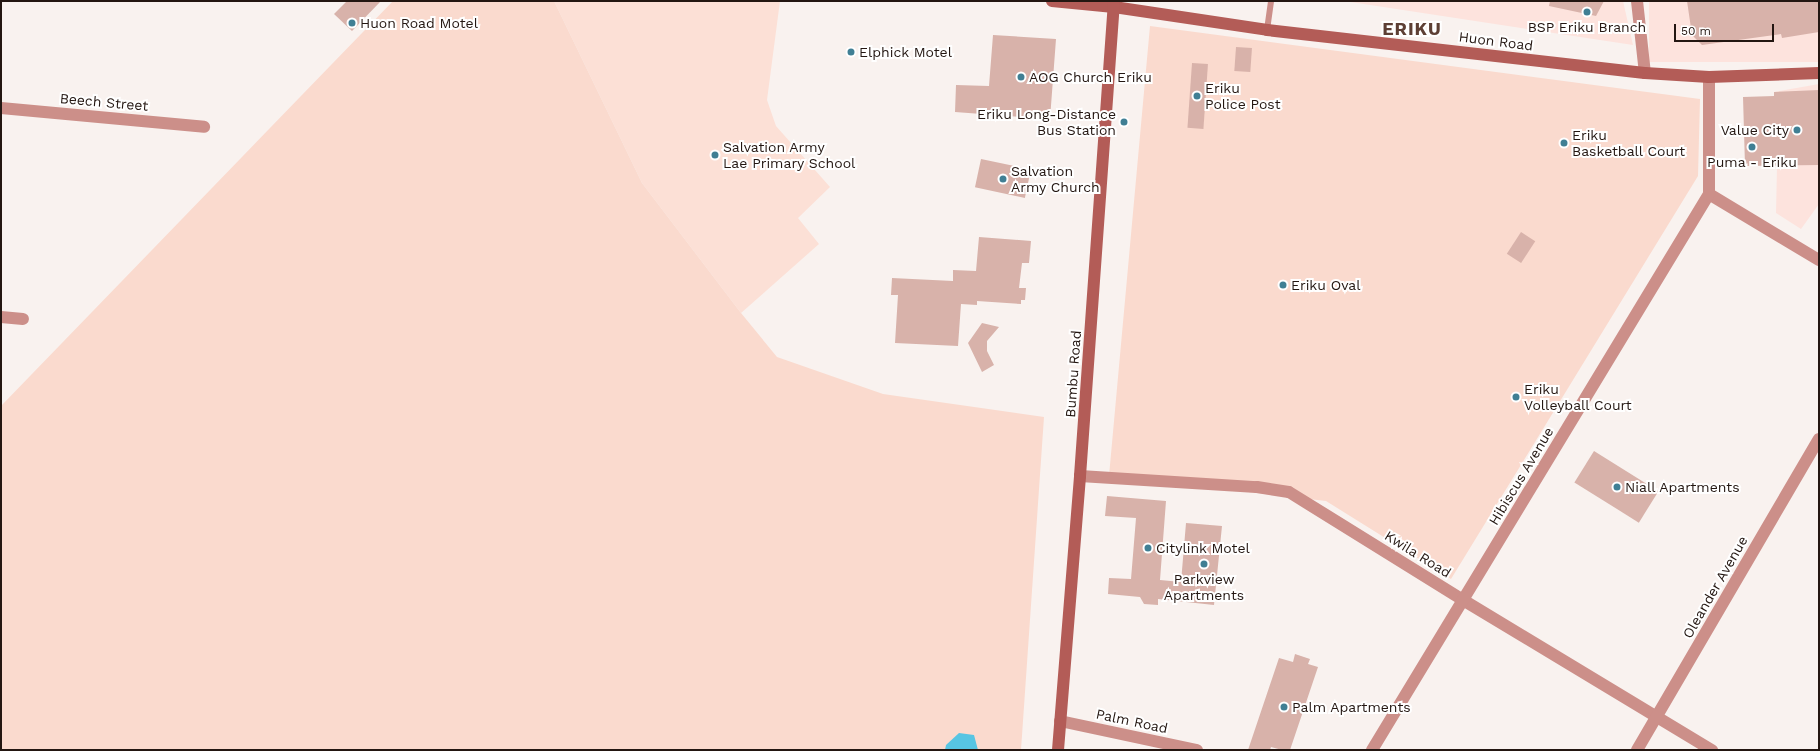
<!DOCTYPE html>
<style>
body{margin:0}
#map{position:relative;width:1820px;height:751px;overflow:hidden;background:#f9f2ef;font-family:"Work Sans",sans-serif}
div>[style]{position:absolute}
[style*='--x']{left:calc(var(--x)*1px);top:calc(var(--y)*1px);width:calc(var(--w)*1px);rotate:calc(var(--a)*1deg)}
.commercial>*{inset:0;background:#fde3dd;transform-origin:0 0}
.built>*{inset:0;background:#fce0d6}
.green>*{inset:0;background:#fadace}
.water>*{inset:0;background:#57c5e3}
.building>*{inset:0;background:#d8b2aa;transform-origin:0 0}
.lane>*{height:6px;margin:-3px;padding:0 3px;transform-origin:3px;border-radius:3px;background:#cc8f89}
.street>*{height:12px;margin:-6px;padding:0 6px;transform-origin:6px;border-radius:6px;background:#cc8f89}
.secondary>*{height:12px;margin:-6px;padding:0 6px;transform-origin:6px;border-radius:6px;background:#b35c57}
.dots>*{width:11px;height:11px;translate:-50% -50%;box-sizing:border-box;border:2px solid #fff;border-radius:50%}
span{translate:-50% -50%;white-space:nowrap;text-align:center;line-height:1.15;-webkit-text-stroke:4px #fff;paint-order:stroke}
.poi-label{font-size:14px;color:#231611}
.left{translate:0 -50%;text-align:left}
.right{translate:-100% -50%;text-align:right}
.street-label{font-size:14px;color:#231611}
.district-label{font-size:18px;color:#5d3f34;font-weight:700;letter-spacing:1px}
.frame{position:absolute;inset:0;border:2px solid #231611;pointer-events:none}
.scale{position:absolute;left:1674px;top:24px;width:100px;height:18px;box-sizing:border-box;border:2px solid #231611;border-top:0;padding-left:5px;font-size:12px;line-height:14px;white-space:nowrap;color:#231611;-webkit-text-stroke:3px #fff;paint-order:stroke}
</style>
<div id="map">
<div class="commercial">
<i style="clip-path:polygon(1344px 1px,1623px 1px,1633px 45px)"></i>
<i style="left:1649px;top:1px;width:170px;height:61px"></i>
<i style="clip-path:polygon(1819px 84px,1819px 204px,1801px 229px,1776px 213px,1777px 167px,1774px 92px)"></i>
</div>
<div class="built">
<i style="clip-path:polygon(554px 1px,780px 1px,767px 100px,776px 126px,830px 187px,798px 218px,819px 244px,741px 313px,642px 183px)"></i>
</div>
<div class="green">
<i style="clip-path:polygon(393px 1px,554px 1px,642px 183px,741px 313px,777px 357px,883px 394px,1044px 417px,1021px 750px,1px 750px,1px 406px)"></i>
<i style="clip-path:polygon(1150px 26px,1700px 99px,1698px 176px,1451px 579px,1326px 501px,1109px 476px)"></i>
</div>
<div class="water">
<i style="clip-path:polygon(959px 733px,974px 735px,978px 750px,945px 750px,946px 745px)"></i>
</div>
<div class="building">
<i style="clip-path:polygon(347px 1px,381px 1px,352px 31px,334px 14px)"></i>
<i style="clip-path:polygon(1550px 1px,1604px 1px,1596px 16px,1549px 6px)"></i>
<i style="clip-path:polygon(1687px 1px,1819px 1px,1819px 32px,1782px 38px,1781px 34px,1702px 45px,1692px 35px)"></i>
<i style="clip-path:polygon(993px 35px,1056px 39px,1050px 119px,955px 112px,956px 85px,989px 86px)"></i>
<i style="left:1236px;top:47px;width:16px;height:24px;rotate:4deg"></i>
<i style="left:1192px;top:63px;width:16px;height:65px;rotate:4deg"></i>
<i style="clip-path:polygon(1819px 90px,1819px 165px,1745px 166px,1743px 97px,1774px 96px,1774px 92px)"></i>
<i style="left:981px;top:159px;width:51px;height:29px;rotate:12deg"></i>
<i style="left:1521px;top:232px;width:17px;height:26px;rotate:33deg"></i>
<i style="clip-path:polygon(979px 237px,1031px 241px,1029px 263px,1022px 263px,1019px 288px,1026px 288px,1025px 300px,1021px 300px,1021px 304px,977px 301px,977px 305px,961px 304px,958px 346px,895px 343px,898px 295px,891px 295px,892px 278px,953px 281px,953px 270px,976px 271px)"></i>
<i style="clip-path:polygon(982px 323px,999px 327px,987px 341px,987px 351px,994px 365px,982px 372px,968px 343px)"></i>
<i style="left:1594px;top:451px;width:76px;height:37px;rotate:32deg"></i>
<i style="clip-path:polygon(1107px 496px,1166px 501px,1160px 580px,1181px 582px,1186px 523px,1222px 526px,1214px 605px,1158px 599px,1158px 605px,1144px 604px,1140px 597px,1108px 594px,1109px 578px,1131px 579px,1136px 518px,1105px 516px)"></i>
<i style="clip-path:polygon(1295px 654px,1310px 659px,1308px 664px,1318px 667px,1290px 750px,1282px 750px,1271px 747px,1270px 750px,1248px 750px,1279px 658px,1293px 662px)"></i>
</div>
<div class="lane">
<i style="--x:1267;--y:30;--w:29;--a:-82"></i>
</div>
<div class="street">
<i style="--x:1637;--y:1;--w:72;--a:83.7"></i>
<i style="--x:1;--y:108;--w:204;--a:5.3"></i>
<i style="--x:1709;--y:194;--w:128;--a:31"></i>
<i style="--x:1;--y:317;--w:22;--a:5"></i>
<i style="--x:1080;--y:476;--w:177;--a:3.6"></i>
<i style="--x:1257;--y:487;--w:32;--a:9"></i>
<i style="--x:1289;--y:492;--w:205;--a:31.8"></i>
<i style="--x:1463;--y:600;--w:291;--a:31.1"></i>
<i style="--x:1060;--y:721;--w:140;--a:12"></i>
<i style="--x:1372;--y:750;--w:650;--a:-58.78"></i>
<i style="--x:1709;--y:194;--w:117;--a:-90"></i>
<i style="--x:1637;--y:750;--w:360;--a:-59.7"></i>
</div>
<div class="secondary">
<i style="--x:1052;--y:1;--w:62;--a:5.5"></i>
<i style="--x:1114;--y:7;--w:155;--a:8.5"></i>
<i style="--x:1267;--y:30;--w:380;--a:6.5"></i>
<i style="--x:1645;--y:73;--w:64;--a:3.6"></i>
<i style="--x:1709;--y:77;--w:110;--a:-2.1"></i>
<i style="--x:1058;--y:750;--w:275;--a:-85.4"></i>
<i style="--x:1080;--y:476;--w:476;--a:-85.9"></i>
</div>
<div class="dots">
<i style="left:1587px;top:12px;background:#407f94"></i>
<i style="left:352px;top:23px;background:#407f94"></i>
<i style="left:851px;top:52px;background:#407f94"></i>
<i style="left:1021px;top:77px;background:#407f94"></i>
<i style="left:1197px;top:96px;background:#407f94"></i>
<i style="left:1124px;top:122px;background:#407f94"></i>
<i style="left:1797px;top:130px;background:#407f94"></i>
<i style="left:1564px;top:143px;background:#407f94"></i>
<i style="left:1752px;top:147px;background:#407f94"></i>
<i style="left:715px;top:155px;background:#407f94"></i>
<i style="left:1003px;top:179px;background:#407f94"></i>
<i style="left:1283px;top:285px;background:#407f94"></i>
<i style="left:1516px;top:397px;background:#407f94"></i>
<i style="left:1617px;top:487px;background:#407f94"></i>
<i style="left:1148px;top:548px;background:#407f94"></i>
<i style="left:1204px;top:564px;background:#407f94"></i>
<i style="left:1284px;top:707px;background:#407f94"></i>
</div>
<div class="poi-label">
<span class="left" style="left:360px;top:23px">Huon Road Motel</span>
<span style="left:1587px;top:27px">BSP Eriku Branch</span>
<span class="left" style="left:859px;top:52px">Elphick Motel</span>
<span class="left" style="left:1029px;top:77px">AOG Church Eriku</span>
<span class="left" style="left:1205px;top:96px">Eriku<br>Police Post</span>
<span class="right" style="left:1116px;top:122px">Eriku Long-Distance<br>Bus Station</span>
<span class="right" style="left:1789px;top:130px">Value City</span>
<span class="left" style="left:1572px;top:143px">Eriku<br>Basketball Court</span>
<span class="left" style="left:723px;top:155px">Salvation Army<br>Lae Primary School</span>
<span style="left:1752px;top:162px">Puma - Eriku</span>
<span class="left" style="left:1011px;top:179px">Salvation<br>Army Church</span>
<span class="left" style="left:1291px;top:285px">Eriku Oval</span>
<span class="left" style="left:1524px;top:397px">Eriku<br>Volleyball Court</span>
<span class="left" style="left:1625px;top:487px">Niall Apartments</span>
<span class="left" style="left:1156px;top:548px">Citylink Motel</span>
<span style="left:1204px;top:587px">Parkview<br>Apartments</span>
<span class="left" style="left:1292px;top:707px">Palm Apartments</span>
</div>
<div class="street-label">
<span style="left:1496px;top:41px;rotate:7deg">Huon Road</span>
<span style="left:104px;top:102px;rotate:5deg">Beech Street</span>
<span style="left:1073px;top:374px;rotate:-86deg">Bumbu Road</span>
<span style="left:1521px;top:476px;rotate:-59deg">Hibiscus Avenue</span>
<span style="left:1418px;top:554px;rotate:32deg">Kwila Road</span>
<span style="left:1715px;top:587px;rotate:-60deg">Oleander Avenue</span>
<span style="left:1132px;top:721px;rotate:12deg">Palm Road</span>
</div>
<div class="district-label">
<span style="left:1412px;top:29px">ERIKU</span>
</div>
<div class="frame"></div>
<div class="scale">50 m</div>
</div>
